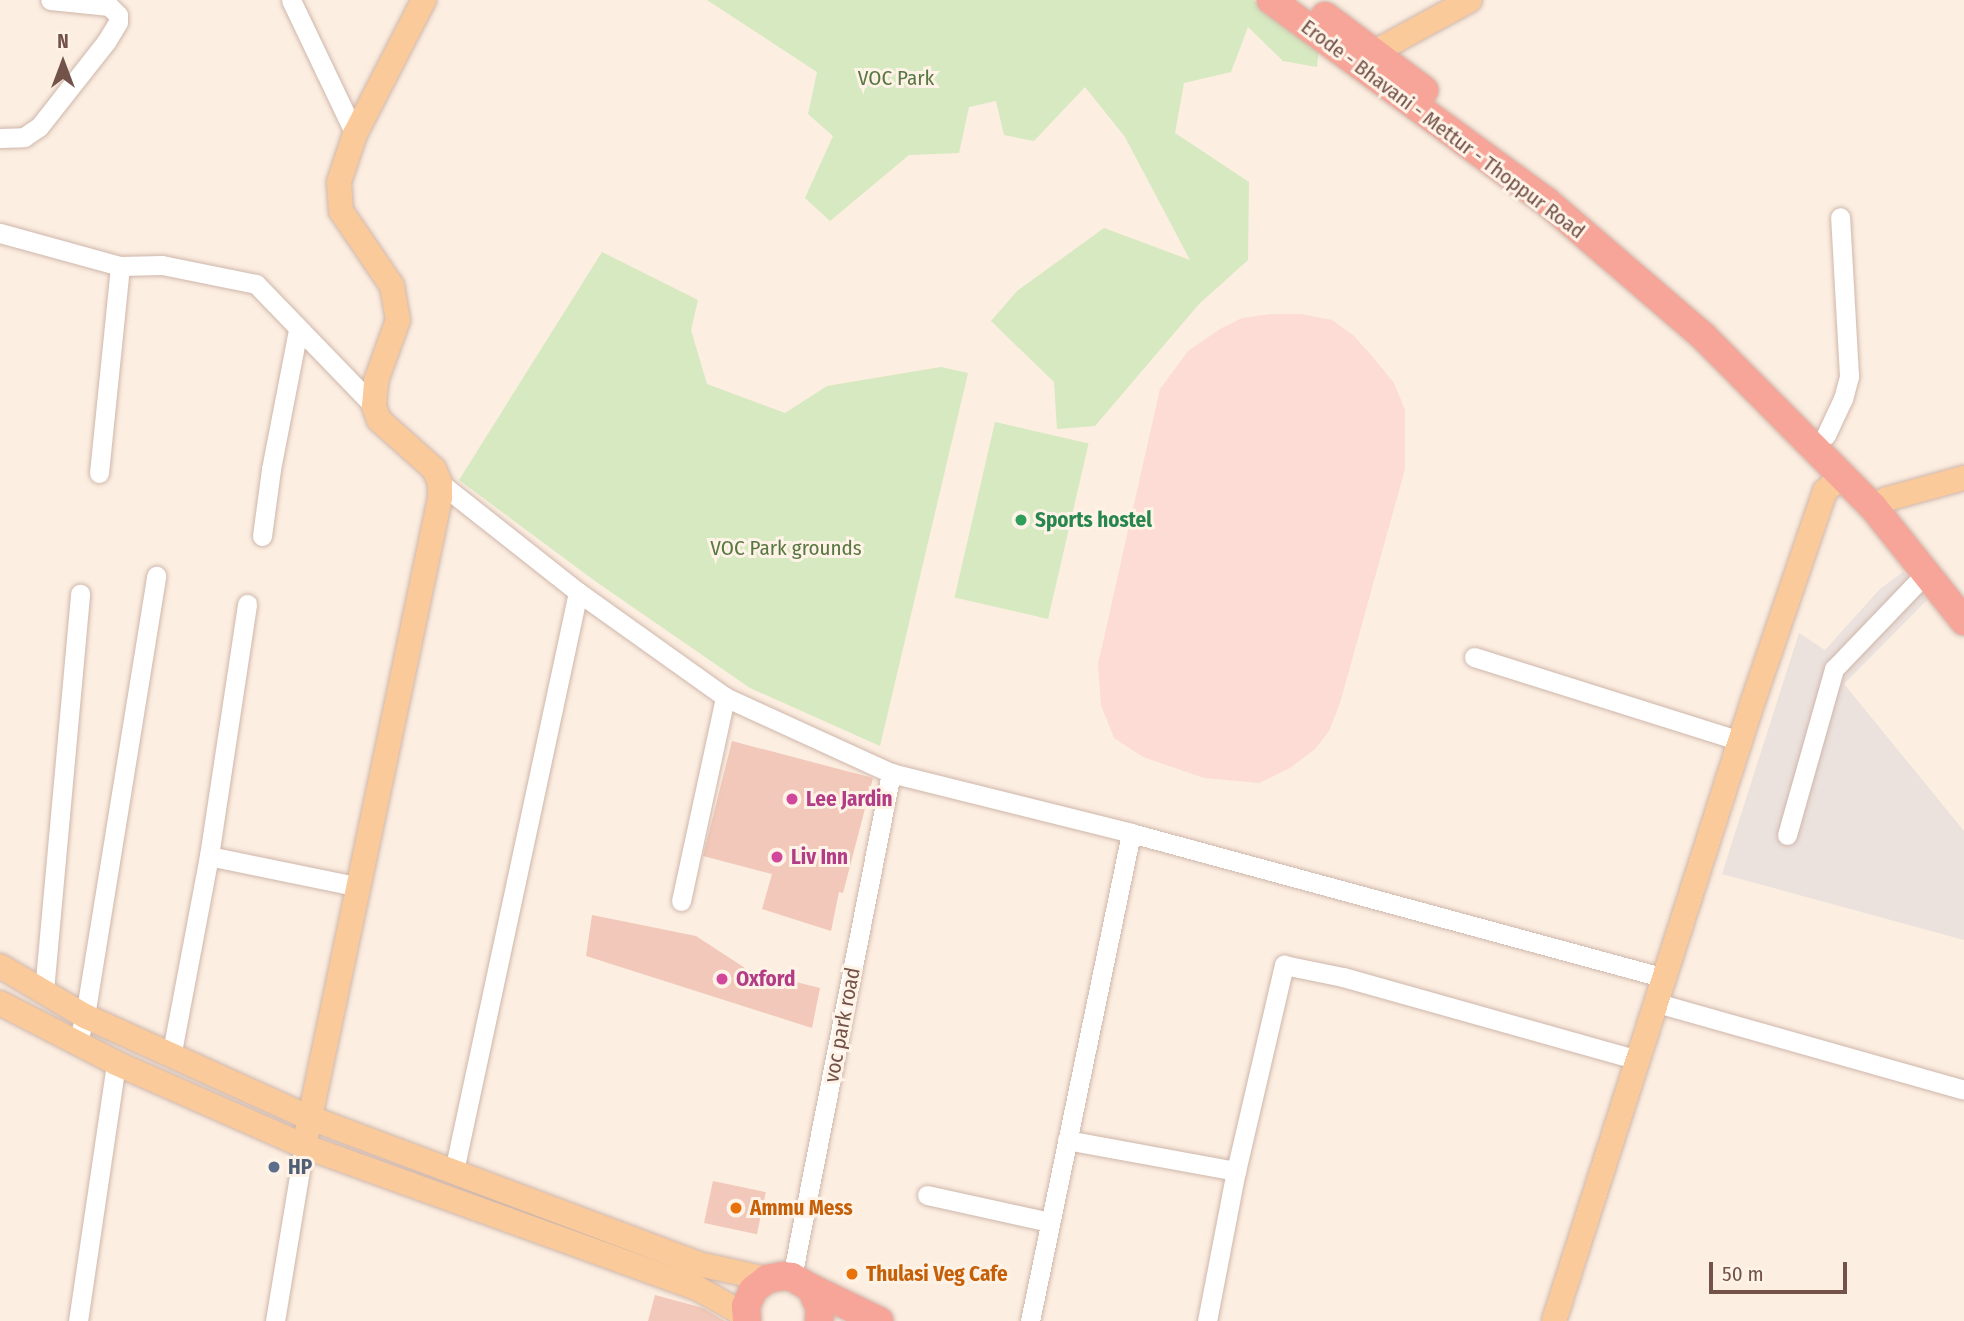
<!DOCTYPE html>
<style>
body{margin:0}
#map{position:relative;width:1964px;height:1321px;overflow:hidden;background:#fceee1;font-family:"Fira Sans Condensed",sans-serif}
div>[style]{position:absolute}
[style*='--x']{left:calc(var(--x)*1px);top:calc(var(--y)*1px);width:calc(var(--w)*1px);rotate:calc(var(--a)*1deg)}
.commercial>*{inset:0;background:#fcdcd5}
.industrial>*{inset:0;background:#ebe1dd}
.green>*{inset:0;background:#d6e9c0;transform-origin:0 0}
.building>*{inset:0;background:#f1c8b9;transform-origin:0 0}
.roads{filter:drop-shadow(0 0 2px #cfb6ab) drop-shadow(0 0 2px #cfb6ab)}
.minor>*{height:19px;margin:-9.5px;padding:0 9.5px;transform-origin:9.5px;border-radius:9.5px;background:#fff}
.major>*{height:24px;margin:-12px;padding:0 12px;transform-origin:12px;border-radius:12px;background:#faca9a}
.highway>*{height:28px;margin:-14px;padding:0 14px;transform-origin:14px;border-radius:14px;background:#f6a598}
.dots>*{width:19px;height:19px;translate:-50% -50%;box-sizing:border-box;border:4px solid #fff2e7;border-radius:50%}
span{translate:-50% -50%;white-space:nowrap;text-align:center;line-height:1.15;-webkit-text-stroke:6px #fff2e7;paint-order:stroke}
.park-label{font-size:21px;color:#587841}
.street-label{font-size:21px;color:#735249}
.leisure-label{font-size:21px;color:#27864d;font-weight:700}
.left{translate:0 -50%;text-align:left}
.hotel-label{font-size:21px;color:#b23c85;font-weight:700}
.service-label{font-size:21px;color:#4e5e75;font-weight:700}
.food-label{font-size:21px;color:#c56008;font-weight:700}
.north{position:absolute;left:28px;top:28px;width:70px;height:70px;-webkit-text-stroke:5px #fff2e7;paint-order:stroke;rotate:0deg;font-size:19px;font-weight:700;line-height:28px;text-align:center;color:#735249}
.north::after{content:'';display:block;margin:auto;width:24px;height:32px;background:#735249;clip-path:polygon(50% 0,100% 100%,50% 72%,0 100%)}
.scale{position:absolute;left:1709px;top:1262px;width:138px;height:32px;box-sizing:border-box;border:4px solid #735249;border-top:0;padding-left:9px;font-size:21px;line-height:24px;white-space:nowrap;color:#735249;-webkit-text-stroke:5px #fff2e7;paint-order:stroke}
</style>
<div id="map">
<div class="commercial">
<i style="clip-path:polygon(1271px 314px,1301px 314px,1332px 320px,1354px 336px,1372px 356px,1394px 383px,1405px 410px,1405px 469px,1340px 703px,1329px 731px,1315px 749px,1290px 768px,1259px 783px,1204px 778px,1143px 757px,1114px 738px,1101px 705px,1098px 664px,1160px 389px,1188px 351px,1220px 329px,1242px 318px)"></i>
</div>
<div class="industrial">
<i style="clip-path:polygon(1903px 572px,1927px 600px,1844px 684px,1964px 831px,1964px 940px,1722px 874px,1799px 633px,1825px 650px,1880px 589px)"></i>
</div>
<div class="green">
<i style="clip-path:polygon(707px 0,1253px 0,1319px 47px,1317px 67px,1283px 61px,1248px 27px,1231px 72px,1184px 83px,1175px 133px,1249px 182px,1248px 260px,1199px 304px,1095px 426px,1057px 429px,1054px 382px,991px 321px,1017px 291px,1104px 228px,1190px 260px,1125px 137px,1085px 87px,1034px 141px,1004px 135px,996px 101px,969px 107px,959px 153px,909px 155px,830px 221px,805px 198px,833px 136px,808px 114px,817px 72px)"></i>
<i style="clip-path:polygon(602px 252px,698px 300px,691px 330px,707px 384px,785px 413px,827px 386px,941px 367px,968px 373px,880px 746px,750px 688px,595px 581px,459px 480px)"></i>
<i style="left:995px;top:422px;width:96px;height:180px;rotate:13deg"></i>
</div>
<div class="building">
<i style="clip-path:polygon(732px 741px,873px 778px,843px 893px,839px 892px,831px 931px,762px 909px,772px 874px,703px 856px)"></i>
<i style="clip-path:polygon(592px 915px,696px 936px,748px 970px,820px 988px,812px 1028px,586px 956px)"></i>
<i style="left:713px;top:1181px;width:54px;height:43px;rotate:12deg"></i>
<i style="clip-path:polygon(655px 1295px,703px 1308px,725px 1321px,648px 1321px)"></i>
</div>
<div class="roads">
<div class="minor">
<i style="--x:291;--y:0;--w:148;--a:64.5"></i>
<i style="--x:0;--y:138;--w:24;--a:-2"></i>
<i style="--x:24;--y:137;--w:18;--a:-34"></i>
<i style="--x:39;--y:127;--w:108;--a:-51.8"></i>
<i style="--x:106;--y:42;--w:23;--a:-59"></i>
<i style="--x:118;--y:22;--w:7;--a:-90"></i>
<i style="--x:118;--y:15;--w:13;--a:-135"></i>
<i style="--x:109;--y:6;--w:59;--a:-174.2"></i>
<i style="--x:0;--y:233;--w:124;--a:15.4"></i>
<i style="--x:120;--y:266;--w:42;--a:-1.4"></i>
<i style="--x:162;--y:265;--w:96;--a:11.4"></i>
<i style="--x:256;--y:284;--w:170;--a:46"></i>
<i style="--x:1826;--y:435;--w:40;--a:-65"></i>
<i style="--x:1843;--y:399;--w:24;--a:-75"></i>
<i style="--x:1849;--y:376;--w:159;--a:-93.2"></i>
<i style="--x:99;--y:473;--w:208;--a:-84.2"></i>
<i style="--x:440;--y:483;--w:176;--a:38.3"></i>
<i style="--x:578;--y:592;--w:592;--a:102.09"></i>
<i style="--x:262;--y:536;--w:68;--a:-82.3"></i>
<i style="--x:271;--y:469;--w:142;--a:-79"></i>
<i style="--x:578;--y:592;--w:181;--a:35.5"></i>
<i style="--x:725;--y:697;--w:183;--a:24.6"></i>
<i style="--x:891;--y:773;--w:247;--a:14"></i>
<i style="--x:1131;--y:833;--w:553;--a:15.19"></i>
<i style="--x:1474;--y:657;--w:279;--a:17.5"></i>
<i style="--x:1787;--y:835;--w:173;--a:-74.2"></i>
<i style="--x:1834;--y:669;--w:133;--a:-46.2"></i>
<i style="--x:209;--y:856;--w:154;--a:11.6"></i>
<i style="--x:681;--y:901;--w:209;--a:-77.8"></i>
<i style="--x:44;--y:991;--w:399;--a:-84.8"></i>
<i style="--x:1657;--y:1003;--w:319;--a:15.8"></i>
<i style="--x:77;--y:1043;--w:28;--a:-73"></i>
<i style="--x:85;--y:1016;--w:446;--a:-80.8"></i>
<i style="--x:171;--y:1057;--w:205;--a:-79.3"></i>
<i style="--x:209;--y:856;--w:255;--a:-81.4"></i>
<i style="--x:1067;--y:1140;--w:172;--a:10.4"></i>
<i style="--x:927;--y:1195;--w:126;--a:12.4"></i>
<i style="--x:792;--y:1277;--w:514;--a:-78.89"></i>
<i style="--x:78;--y:1321;--w:261;--a:-81.6"></i>
<i style="--x:275;--y:1321;--w:177;--a:-80.6"></i>
<i style="--x:1030;--y:1321;--w:498;--a:-78.3"></i>
<i style="--x:1207;--y:1321;--w:153;--a:-79.1"></i>
<i style="--x:1236;--y:1171;--w:212;--a:-76.9"></i>
<i style="--x:1284;--y:965;--w:60;--a:11.5"></i>
<i style="--x:1343;--y:977;--w:307;--a:15.7"></i>
</div>
<div class="major">
<i style="--x:1360;--y:60;--w:125;--a:-28.6"></i>
<i style="--x:1873;--y:507;--w:16;--a:-30"></i>
<i style="--x:1887;--y:499;--w:80;--a:-15.3"></i>
<i style="--x:0;--y:966;--w:99;--a:30.5"></i>
<i style="--x:85;--y:1016;--w:245;--a:24.4"></i>
<i style="--x:308;--y:1117;--w:418;--a:20.6"></i>
<i style="--x:699;--y:1264;--w:70;--a:12.4"></i>
<i style="--x:0;--y:1003;--w:131;--a:27.3"></i>
<i style="--x:116;--y:1063;--w:206;--a:23.8"></i>
<i style="--x:304;--y:1146;--w:418;--a:19.9"></i>
<i style="--x:697;--y:1288;--w:55;--a:29.4"></i>
<i style="--x:304;--y:1146;--w:662;--a:-78.15"></i>
<i style="--x:440;--y:498;--w:15;--a:-90"></i>
<i style="--x:440;--y:483;--w:15;--a:-113"></i>
<i style="--x:434;--y:469;--w:74;--a:-138.3"></i>
<i style="--x:379;--y:420;--w:15;--a:-110"></i>
<i style="--x:374;--y:406;--w:25;--a:-85"></i>
<i style="--x:376;--y:381;--w:65;--a:-70.2"></i>
<i style="--x:398;--y:320;--w:35;--a:-100"></i>
<i style="--x:392;--y:286;--w:91;--a:-124.2"></i>
<i style="--x:341;--y:211;--w:29;--a:-94"></i>
<i style="--x:339;--y:182;--w:51;--a:-71.6"></i>
<i style="--x:355;--y:134;--w:151;--a:-62.8"></i>
<i style="--x:1554;--y:1321;--w:645;--a:-72.21"></i>
<i style="--x:1751;--y:707;--w:228;--a:-71.1"></i>
<i style="--x:1825;--y:491;--w:21;--a:-41"></i>
</div>
<div class="highway">
<i style="--x:1271;--y:0;--w:341;--a:36.2"></i>
<i style="--x:1546;--y:201;--w:207;--a:40.7"></i>
<i style="--x:1703;--y:336;--w:241;--a:45.2"></i>
<i style="--x:1873;--y:507;--w:146;--a:51.4"></i>
<i style="--x:1325;--y:16;--w:124;--a:36.8"></i>
<i style="--x:811;--y:1288;--w:76;--a:25.9"></i>
<i style="--x:747;--y:1321;--w:15;--a:-94"></i>
<i style="--x:746;--y:1306;--w:17;--a:-66"></i>
<i style="--x:753;--y:1290;--w:18;--a:-38"></i>
<i style="--x:767;--y:1279;--w:16;--a:-11"></i>
<i style="--x:783;--y:1276;--w:9;--a:6"></i>
<i style="--x:792;--y:1277;--w:22;--a:30"></i>
<i style="--x:811;--y:1288;--w:22;--a:66"></i>
<i style="--x:820;--y:1308;--w:13;--a:94"></i>
</div>
</div>
<div class="dots">
<i style="left:1021px;top:520px;background:#2e9e5b"></i>
<i style="left:792px;top:799px;background:#d1479c"></i>
<i style="left:777px;top:857px;background:#d1479c"></i>
<i style="left:722px;top:979px;background:#d1479c"></i>
<i style="left:274px;top:1167px;background:#5c6f8a"></i>
<i style="left:736px;top:1208px;background:#e8710a"></i>
<i style="left:852px;top:1274px;background:#e8710a"></i>
</div>
<div class="park-label">
<span style="left:896px;top:78px">VOC Park</span>
<span style="left:786px;top:548px">VOC Park grounds</span>
</div>
<div class="street-label">
<span style="left:1443px;top:129px;rotate:37deg">Erode - Bhavani - Mettur - Thoppur Road</span>
<span style="left:842px;top:1025px;rotate:-79deg">voc park road</span>
</div>
<div class="leisure-label">
<span class="left" style="left:1035px;top:520px">Sports hostel</span>
</div>
<div class="hotel-label">
<span class="left" style="left:806px;top:799px">Lee Jardin</span>
<span class="left" style="left:791px;top:857px">Liv Inn</span>
<span class="left" style="left:736px;top:979px">Oxford</span>
</div>
<div class="service-label">
<span class="left" style="left:288px;top:1167px">HP</span>
</div>
<div class="food-label">
<span class="left" style="left:750px;top:1208px">Ammu Mess</span>
<span class="left" style="left:866px;top:1274px">Thulasi Veg Cafe</span>
</div>
<div class="north">N</div>
<div class="scale">50 m</div>
</div>
